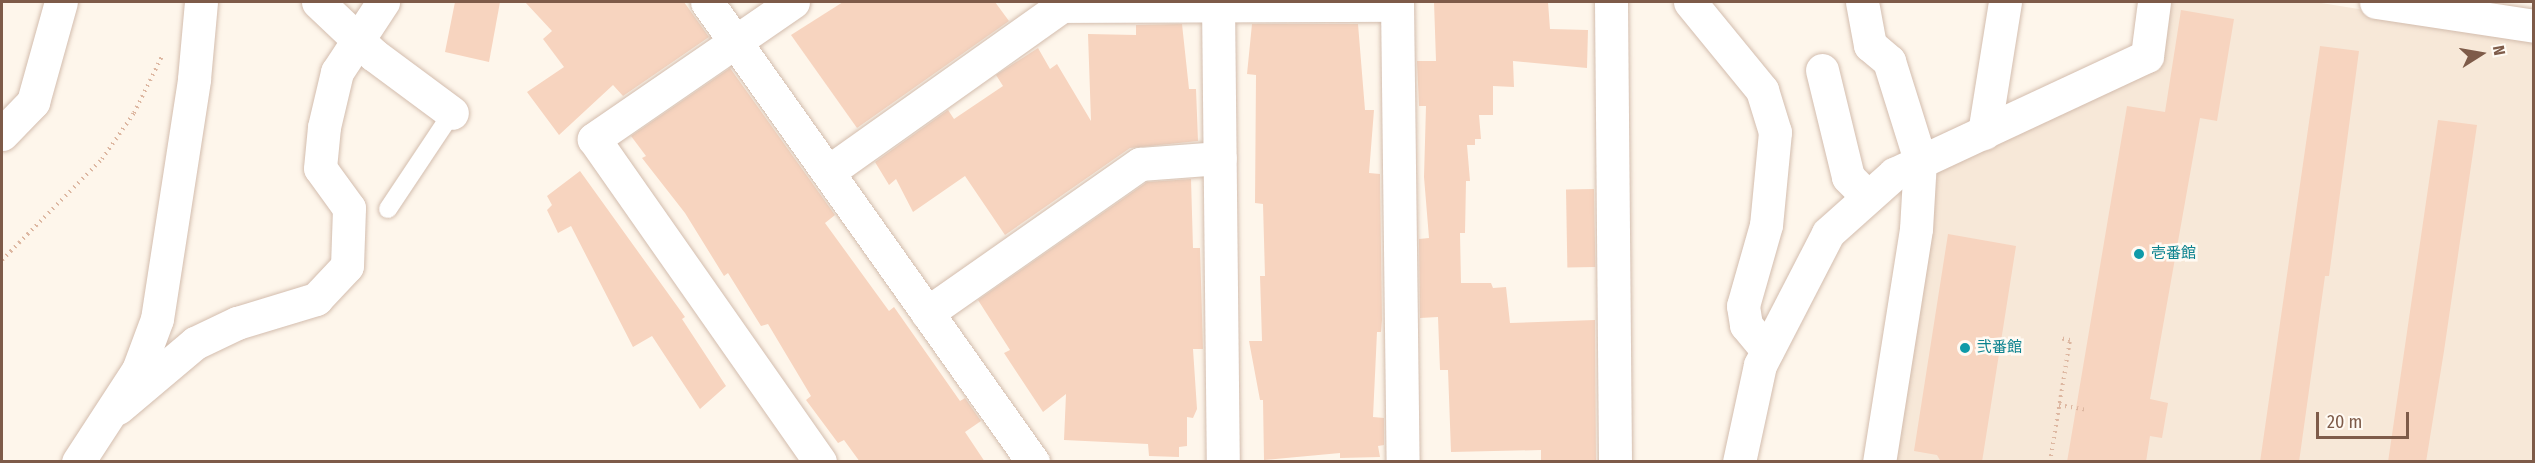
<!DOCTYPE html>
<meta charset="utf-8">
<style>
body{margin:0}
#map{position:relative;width:2535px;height:463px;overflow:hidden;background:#fef6eb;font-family:"Fira Sans Condensed","Noto Sans JP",sans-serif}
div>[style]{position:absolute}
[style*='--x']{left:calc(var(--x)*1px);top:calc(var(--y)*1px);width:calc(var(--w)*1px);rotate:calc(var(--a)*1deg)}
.residential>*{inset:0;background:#f7e8d8}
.building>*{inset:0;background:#f7d4bf;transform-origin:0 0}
.path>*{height:4px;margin-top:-2px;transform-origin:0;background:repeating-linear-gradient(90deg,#ddb7a1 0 1.5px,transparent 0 6px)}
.roads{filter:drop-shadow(0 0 2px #d3bdae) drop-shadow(0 0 2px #d3bdae)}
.service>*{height:18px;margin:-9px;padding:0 9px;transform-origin:9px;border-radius:9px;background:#fff}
.minor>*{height:33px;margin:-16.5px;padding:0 16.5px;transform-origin:16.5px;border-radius:16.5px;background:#fff}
.tertiary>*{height:33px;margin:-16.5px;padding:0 16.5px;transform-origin:16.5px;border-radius:16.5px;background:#fff}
.dots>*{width:16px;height:16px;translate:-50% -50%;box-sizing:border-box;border:3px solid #fffaf3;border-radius:50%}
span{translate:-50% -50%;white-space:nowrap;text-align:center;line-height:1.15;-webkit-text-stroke:5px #fffaf3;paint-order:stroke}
.culture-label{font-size:15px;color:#0d838f}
.left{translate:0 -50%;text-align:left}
.frame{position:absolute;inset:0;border:3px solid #7e5b49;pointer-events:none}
.north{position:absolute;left:2451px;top:24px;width:60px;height:60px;-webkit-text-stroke:4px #fffaf3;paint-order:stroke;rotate:79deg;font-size:16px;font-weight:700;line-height:24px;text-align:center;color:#7e5b49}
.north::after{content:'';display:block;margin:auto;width:21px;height:27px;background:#7e5b49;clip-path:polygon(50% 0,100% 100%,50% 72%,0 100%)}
.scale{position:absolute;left:2316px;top:412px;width:93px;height:27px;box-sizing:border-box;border:3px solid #7e5b49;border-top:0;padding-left:8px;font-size:18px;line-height:21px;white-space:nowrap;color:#7e5b49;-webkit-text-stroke:4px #fffaf3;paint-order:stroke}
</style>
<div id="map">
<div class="residential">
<i style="clip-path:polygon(2167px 2px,2315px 2px,2533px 37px,2533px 461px,1891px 462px,1938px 172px,2159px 62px)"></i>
</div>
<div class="building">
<i style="clip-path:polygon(455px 2px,500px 2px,489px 62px,445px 52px)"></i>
<i style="clip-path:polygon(525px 2px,684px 2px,709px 37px,623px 96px,613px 85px,559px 135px,527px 92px,564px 67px,543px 39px,552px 31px)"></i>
<i style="clip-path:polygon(843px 2px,995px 2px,1009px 21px,857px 128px,791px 35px)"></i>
<i style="clip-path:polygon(1434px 2px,1548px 2px,1550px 29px,1588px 30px,1587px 68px,1513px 61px,1514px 87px,1493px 86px,1493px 115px,1479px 115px,1481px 139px,1475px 139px,1475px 145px,1467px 145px,1470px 181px,1466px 181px,1465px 233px,1460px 233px,1461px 283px,1491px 283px,1493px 288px,1506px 287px,1510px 323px,1595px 320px,1596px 462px,1541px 462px,1541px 450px,1451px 452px,1448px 370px,1440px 370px,1438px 317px,1420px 318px,1419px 239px,1429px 238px,1424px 177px,1426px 106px,1419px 106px,1417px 61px,1436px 61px)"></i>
<i style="clip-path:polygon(2181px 10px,2234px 19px,2217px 121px,2200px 118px,2150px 399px,2168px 403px,2162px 438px,2150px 436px,2146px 462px,2067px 462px,2127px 106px,2165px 112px)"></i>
<i style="clip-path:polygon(1182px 24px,1189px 89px,1196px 89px,1198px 141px,1130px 148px,1005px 235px,965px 176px,913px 212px,896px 179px,889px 185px,875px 162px,948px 110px,954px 119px,1003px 86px,996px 75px,1038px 48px,1050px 69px,1057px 64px,1091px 121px,1088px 34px,1136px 35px,1136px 25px)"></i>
<i style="clip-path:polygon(1252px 24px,1358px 24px,1365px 110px,1374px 110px,1369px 173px,1380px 174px,1382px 320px,1381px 332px,1377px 332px,1373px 417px,1384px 418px,1384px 445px,1378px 446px,1380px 457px,1340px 458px,1340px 453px,1264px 460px,1263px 400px,1260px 400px,1249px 341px,1262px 341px,1260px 276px,1265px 276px,1263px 204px,1255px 203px,1256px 75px,1247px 74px)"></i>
<i style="clip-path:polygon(2320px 46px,2359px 51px,2329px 276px,2325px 276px,2299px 462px,2260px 462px)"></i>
<i style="clip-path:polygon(730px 68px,835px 215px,825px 223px,889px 311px,894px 307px,960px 401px,965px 398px,981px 421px,965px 432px,985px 462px,860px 462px,844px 440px,838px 443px,806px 400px,811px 396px,768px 324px,761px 326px,728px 273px,724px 276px,685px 213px,642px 158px,646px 156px,631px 136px)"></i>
<i style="clip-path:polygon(2438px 120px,2477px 125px,2444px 351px,2426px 462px,2388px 462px)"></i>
<i style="clip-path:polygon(580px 171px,685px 317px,682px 319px,726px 386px,700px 409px,652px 336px,633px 347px,571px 226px,558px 233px,547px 210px,552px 205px,547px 196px)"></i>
<i style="clip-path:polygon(1191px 179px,1193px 248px,1200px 248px,1203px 349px,1193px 349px,1197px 409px,1193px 418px,1187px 417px,1187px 446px,1179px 447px,1179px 457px,1149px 456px,1148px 444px,1064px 440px,1066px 394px,1043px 412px,1004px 353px,1010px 350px,978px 300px,1147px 182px)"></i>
<i style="left:1594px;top:189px;width:78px;height:28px;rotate:89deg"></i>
<i style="clip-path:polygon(1948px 234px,2016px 246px,1982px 462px,1941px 462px,1937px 455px,1914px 451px)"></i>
</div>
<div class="path">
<i style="--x:2;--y:260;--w:142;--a:-45.3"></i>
<i style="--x:102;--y:159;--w:56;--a:-55.2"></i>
<i style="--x:134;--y:113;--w:66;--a:-63.8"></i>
<i style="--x:2059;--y:405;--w:28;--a:10"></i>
<i style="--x:2050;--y:462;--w:124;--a:-80.7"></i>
<i style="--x:2070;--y:340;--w:11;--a:-170"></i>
</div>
<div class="roads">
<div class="service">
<i style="--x:388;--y:209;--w:115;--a:-56.3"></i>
</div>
<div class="minor">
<i style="--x:318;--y:2;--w:77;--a:43.4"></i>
<i style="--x:374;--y:55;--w:97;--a:36.6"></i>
<i style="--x:707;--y:2;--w:564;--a:54.67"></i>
<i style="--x:793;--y:2;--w:242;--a:145.5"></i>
<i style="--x:594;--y:139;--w:394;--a:55"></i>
<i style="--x:1218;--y:2;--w:460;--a:89.4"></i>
<i style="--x:1397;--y:2;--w:460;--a:89.3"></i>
<i style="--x:1690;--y:2;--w:114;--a:50.7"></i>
<i style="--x:1762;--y:90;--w:44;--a:72.8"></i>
<i style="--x:1775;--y:132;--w:93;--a:95.5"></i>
<i style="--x:1766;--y:225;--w:84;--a:105.9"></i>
<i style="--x:1743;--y:306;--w:19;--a:81"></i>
<i style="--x:1746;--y:325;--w:33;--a:50"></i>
<i style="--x:1862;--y:2;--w:44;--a:79.5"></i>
<i style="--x:1870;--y:45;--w:25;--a:40"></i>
<i style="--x:1889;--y:61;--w:104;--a:72.6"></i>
<i style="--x:1920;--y:160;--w:69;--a:93.3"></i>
<i style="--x:1916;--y:229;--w:236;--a:99"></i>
<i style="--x:2376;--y:2;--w:160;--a:8.6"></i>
<i style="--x:1822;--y:70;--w:110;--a:76.3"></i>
<i style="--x:1848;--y:177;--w:28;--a:45"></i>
<i style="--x:1984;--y:133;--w:133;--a:-80.9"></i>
<i style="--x:2;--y:134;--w:45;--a:-45.9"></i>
<i style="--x:33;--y:102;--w:104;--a:-74.4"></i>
<i style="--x:828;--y:172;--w:287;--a:-35.4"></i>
<i style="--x:1062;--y:6;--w:335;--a:-0.2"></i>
<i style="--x:927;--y:313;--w:260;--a:-35"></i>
<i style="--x:1140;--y:164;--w:80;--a:-4.3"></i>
<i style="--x:118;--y:408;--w:101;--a:-40.2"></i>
<i style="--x:195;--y:343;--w:47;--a:-25.5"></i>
<i style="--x:237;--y:323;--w:83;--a:-16.9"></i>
<i style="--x:316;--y:299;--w:45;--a:-46.8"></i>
<i style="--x:347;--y:266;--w:58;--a:-88"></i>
<i style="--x:349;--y:208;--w:49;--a:-125.9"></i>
<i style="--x:320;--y:168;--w:41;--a:-84.4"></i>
<i style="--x:324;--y:127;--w:57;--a:-76.7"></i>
<i style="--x:337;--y:72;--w:84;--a:-56.7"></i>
<i style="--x:1739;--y:462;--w:99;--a:-77.8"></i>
<i style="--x:1760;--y:365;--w:148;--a:-62.7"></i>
<i style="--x:1828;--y:233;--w:89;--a:-41.8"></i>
<i style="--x:1894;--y:174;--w:279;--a:-25"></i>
<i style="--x:2147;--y:56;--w:54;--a:-82.6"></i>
</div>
<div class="tertiary">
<i style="--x:1611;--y:2;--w:460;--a:89.5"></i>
<i style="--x:78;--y:462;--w:110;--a:-56.9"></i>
<i style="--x:138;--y:370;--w:54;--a:-69.6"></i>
<i style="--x:157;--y:319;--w:243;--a:-81.2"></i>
<i style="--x:194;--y:79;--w:77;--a:-84.8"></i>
</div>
</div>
<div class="dots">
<i style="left:2139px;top:254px;background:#0f9aa8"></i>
<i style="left:1965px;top:348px;background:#0f9aa8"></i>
</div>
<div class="culture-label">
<span class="left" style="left:2151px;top:254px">壱番館</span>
<span class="left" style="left:1977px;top:348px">弐番館</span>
</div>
<div class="frame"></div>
<div class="north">N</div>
<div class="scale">20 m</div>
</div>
